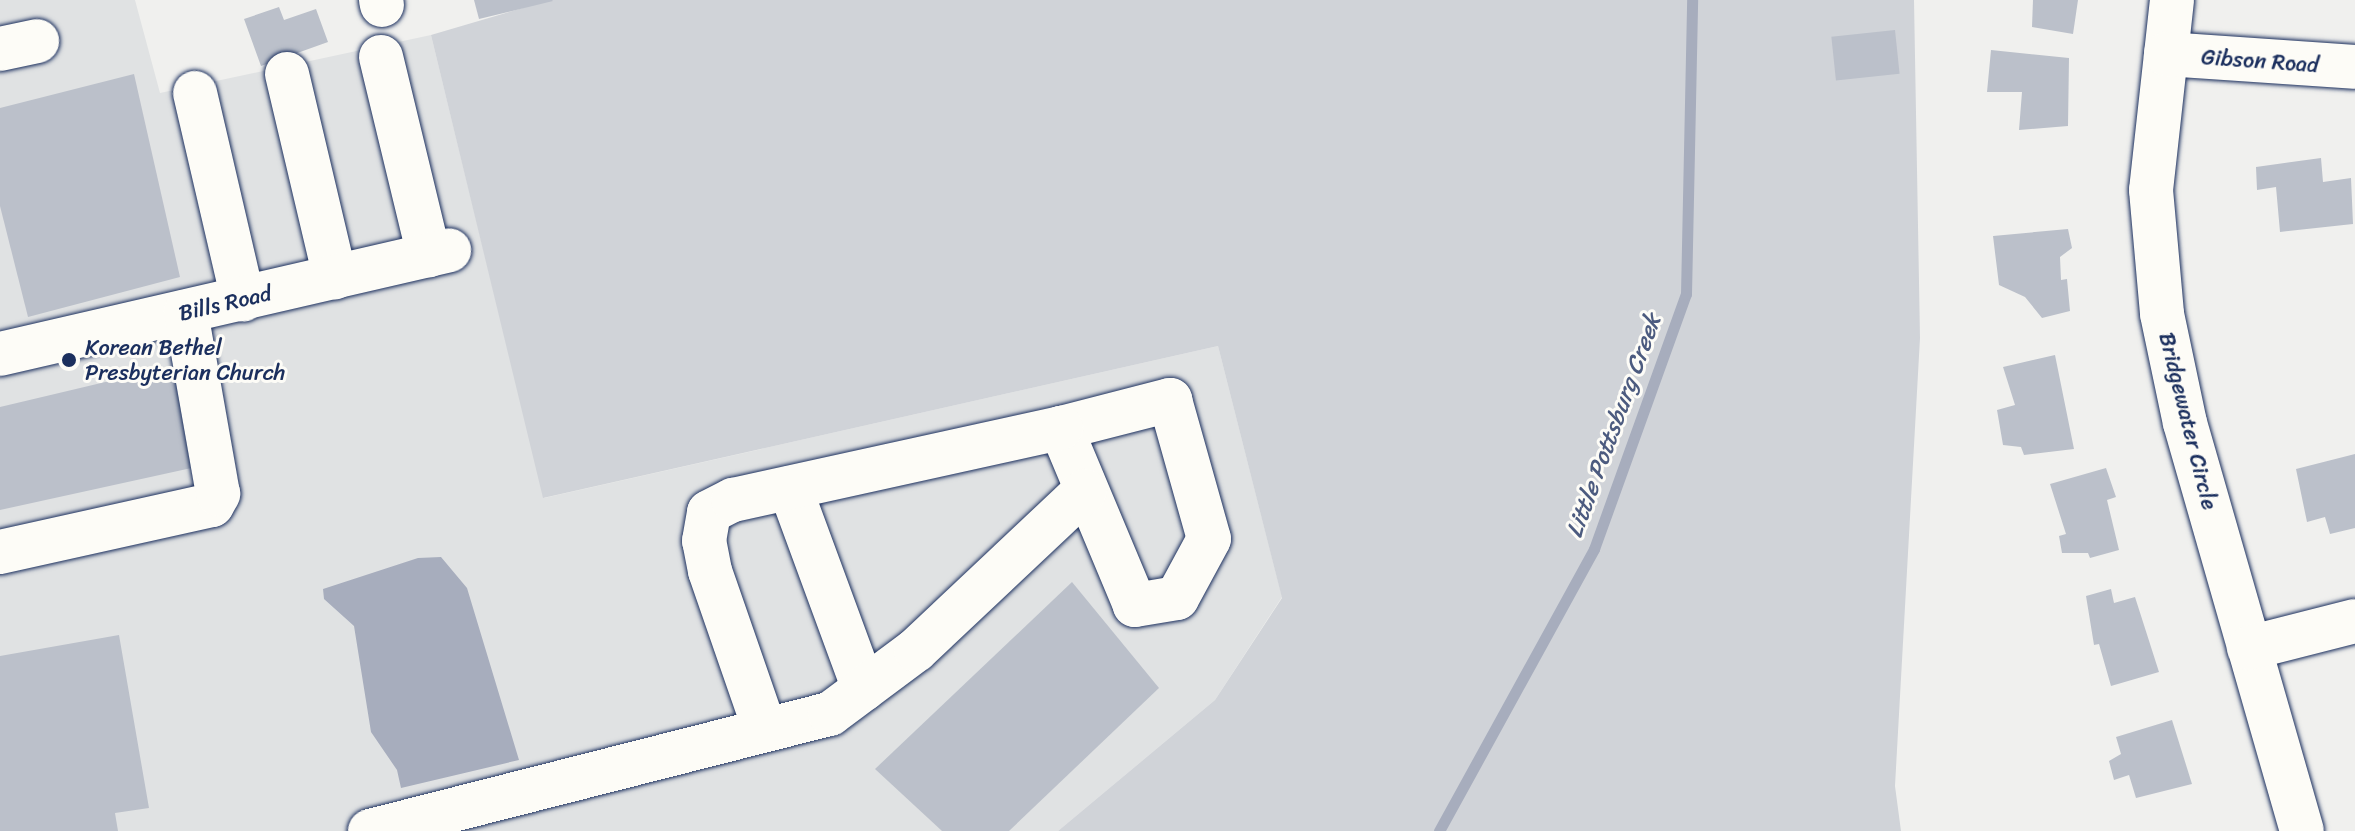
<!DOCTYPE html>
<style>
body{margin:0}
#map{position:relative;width:2355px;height:831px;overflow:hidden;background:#f0f0ee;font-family:Sriracha,sans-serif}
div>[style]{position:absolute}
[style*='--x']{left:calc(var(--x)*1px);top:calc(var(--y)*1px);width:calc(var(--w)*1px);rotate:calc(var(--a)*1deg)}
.built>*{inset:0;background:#e0e2e3}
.green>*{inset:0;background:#d0d3d8}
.water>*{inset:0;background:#a7adbd}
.stream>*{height:11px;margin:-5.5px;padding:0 5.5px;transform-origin:5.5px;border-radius:5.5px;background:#a7adbd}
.building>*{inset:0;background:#bbc0ca;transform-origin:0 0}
.roads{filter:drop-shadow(0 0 2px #1b2f5e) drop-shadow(0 0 2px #1b2f5e)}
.minor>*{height:44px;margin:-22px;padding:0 22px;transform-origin:22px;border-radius:22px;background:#fdfcf7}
.dots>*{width:22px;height:22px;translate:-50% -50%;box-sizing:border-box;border:4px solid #fdfcf7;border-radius:50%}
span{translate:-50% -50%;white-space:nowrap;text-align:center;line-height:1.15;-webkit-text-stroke:6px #fdfcf7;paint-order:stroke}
.street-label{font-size:22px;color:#1b2f5e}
.poi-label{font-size:22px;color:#1b2f5e}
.left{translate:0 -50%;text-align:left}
.water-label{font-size:24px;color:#4c5b7f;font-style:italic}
</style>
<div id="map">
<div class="built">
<i style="clip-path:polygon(0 0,135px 0,160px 93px,431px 35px,544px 498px,1218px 346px,1282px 597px,1215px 700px,1058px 831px,0 831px)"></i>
</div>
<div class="green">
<i style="clip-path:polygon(550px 0,1914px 0,1920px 338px,1895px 786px,1901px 831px,1058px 831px,1215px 700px,1282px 598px,1218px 346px,543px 498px,431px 35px)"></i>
</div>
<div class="water">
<i style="clip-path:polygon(441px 557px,467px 588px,519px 760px,401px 788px,397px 770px,371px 732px,354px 626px,324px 599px,323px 589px,418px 558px)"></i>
</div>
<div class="stream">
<i style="--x:1439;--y:831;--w:322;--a:-61.2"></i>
<i style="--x:1594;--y:549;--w:271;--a:-70.2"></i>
<i style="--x:1686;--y:294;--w:294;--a:-88.8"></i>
</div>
<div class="building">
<i style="clip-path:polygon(474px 0,552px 0,553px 1px,479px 19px)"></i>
<i style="clip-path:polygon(2033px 0,2078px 0,2073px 34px,2032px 27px)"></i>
<i style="clip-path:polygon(279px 7px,284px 20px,316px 9px,328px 42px,261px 66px,244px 19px)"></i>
<i style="left:1895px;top:30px;width:44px;height:64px;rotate:84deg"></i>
<i style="clip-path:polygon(1991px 50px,2069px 58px,2068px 126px,2019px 130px,2022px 92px,1987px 92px)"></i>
<i style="clip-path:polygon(134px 74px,180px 277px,28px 317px,0 206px,0 108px)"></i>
<i style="clip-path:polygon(2321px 158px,2323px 182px,2351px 178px,2353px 224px,2280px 232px,2276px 187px,2257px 190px,2256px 167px)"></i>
<i style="clip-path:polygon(2068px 229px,2072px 248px,2060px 257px,2061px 280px,2067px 279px,2070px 311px,2042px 318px,2025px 297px,1999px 285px,1993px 236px)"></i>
<i style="clip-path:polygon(2055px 355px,2074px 449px,2024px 455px,2021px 447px,2003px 445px,1997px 410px,2015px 405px,2003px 367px)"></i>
<i style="clip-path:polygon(177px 365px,196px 467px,0 510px,0 407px)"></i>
<i style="clip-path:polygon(2355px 454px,2355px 528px,2330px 534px,2325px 517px,2307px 522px,2296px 469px)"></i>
<i style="clip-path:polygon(2106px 468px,2116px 497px,2107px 500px,2119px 550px,2090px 558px,2088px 553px,2062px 553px,2059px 536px,2066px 534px,2050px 484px)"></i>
<i style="clip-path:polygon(1072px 582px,1159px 688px,1009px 831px,942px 831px,875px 769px)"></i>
<i style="clip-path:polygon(2111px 589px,2114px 603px,2135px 597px,2159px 672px,2111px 686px,2099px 644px,2094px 645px,2086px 596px)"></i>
<i style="clip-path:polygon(119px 635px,149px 808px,115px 813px,118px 831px,0 831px,0 656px)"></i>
<i style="clip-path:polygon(2172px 720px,2192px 784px,2136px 798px,2129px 775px,2114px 780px,2109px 761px,2121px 754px,2116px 737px)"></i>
</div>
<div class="roads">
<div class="minor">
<i style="--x:381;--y:0;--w:5;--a:79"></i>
<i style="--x:2172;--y:0;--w:191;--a:96.3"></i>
<i style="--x:2151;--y:190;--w:124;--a:84.9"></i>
<i style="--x:2162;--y:314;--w:111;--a:78.1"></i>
<i style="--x:2185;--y:423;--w:424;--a:74"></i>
<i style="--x:0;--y:49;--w:38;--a:-12"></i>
<i style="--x:2166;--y:54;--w:189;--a:3.9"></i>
<i style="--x:381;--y:57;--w:204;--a:76.4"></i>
<i style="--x:287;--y:74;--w:209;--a:76.7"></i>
<i style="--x:195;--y:93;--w:212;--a:76.9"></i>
<i style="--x:0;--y:354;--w:461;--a:-13"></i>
<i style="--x:1170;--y:400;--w:144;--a:74.3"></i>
<i style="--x:1209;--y:539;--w:67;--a:118.5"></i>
<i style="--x:1177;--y:598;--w:43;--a:170.5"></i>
<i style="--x:1135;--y:605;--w:192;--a:-112.7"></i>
<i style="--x:1061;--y:428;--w:113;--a:-14.4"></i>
<i style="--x:790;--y:488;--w:214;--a:69.8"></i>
<i style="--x:0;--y:552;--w:217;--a:-12.5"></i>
<i style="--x:212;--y:505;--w:13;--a:-61"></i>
<i style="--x:218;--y:494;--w:185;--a:-100"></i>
<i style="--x:2249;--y:648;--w:109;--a:-14.3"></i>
<i style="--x:765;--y:730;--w:168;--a:-109.1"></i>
<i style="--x:710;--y:571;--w:31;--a:-101"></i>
<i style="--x:704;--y:541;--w:29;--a:-80"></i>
<i style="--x:709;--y:512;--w:27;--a:-27"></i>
<i style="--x:733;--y:500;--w:336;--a:-12.4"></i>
<i style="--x:370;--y:831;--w:475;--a:-14.3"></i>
<i style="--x:830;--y:714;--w:107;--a:-36.7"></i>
<i style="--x:916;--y:650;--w:232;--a:-43.3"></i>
</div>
</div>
<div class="dots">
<i style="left:69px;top:360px;background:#1b2f5e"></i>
</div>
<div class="street-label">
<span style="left:2260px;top:61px;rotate:4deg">Gibson Road</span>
<span style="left:225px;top:303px;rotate:-13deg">Bills Road</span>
<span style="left:2188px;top:421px;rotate:76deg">Bridgewater Circle</span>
</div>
<div class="poi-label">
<span class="left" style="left:85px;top:360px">Korean Bethel<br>Presbyterian Church</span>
</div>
<div class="water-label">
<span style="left:1614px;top:426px;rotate:-70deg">Little Pottsburg Creek</span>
</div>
</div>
